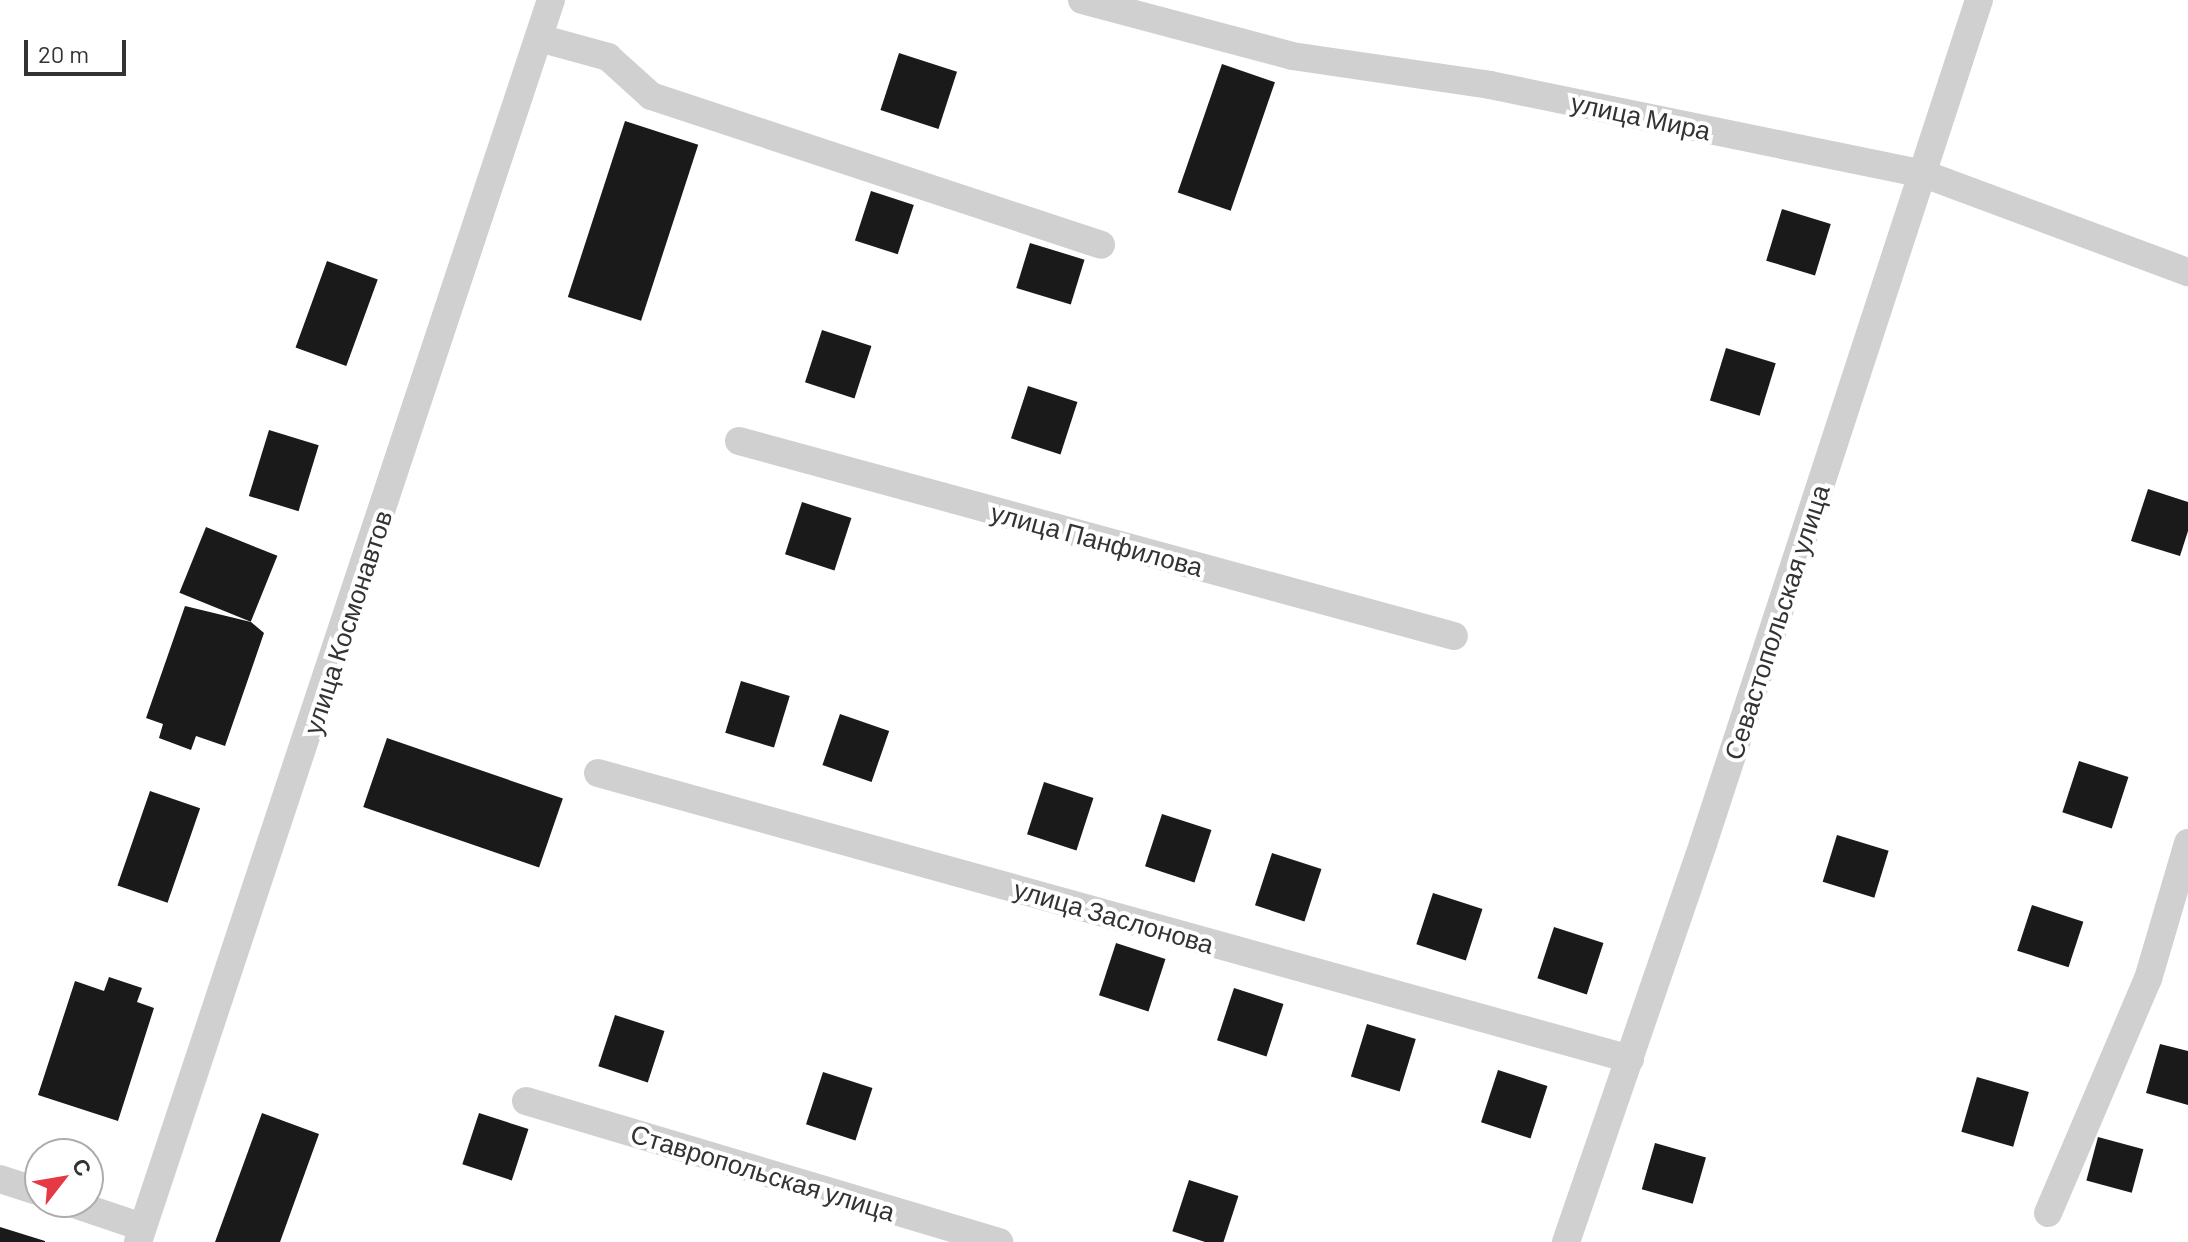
<!DOCTYPE html>
<meta charset="utf-8">
<style>
body{margin:0}
#map{position:relative;width:2188px;height:1242px;overflow:hidden;background:#fff;font-family:Barlow,sans-serif}
div>[style]{position:absolute}
[style*='--x']{left:calc(var(--x)*1px);top:calc(var(--y)*1px);width:calc(var(--w)*1px);rotate:calc(var(--a)*1deg)}
.building>*{inset:0;background:#1a1a1a;transform-origin:0 0}
.street>*{height:28px;margin:-14px;padding:0 14px;transform-origin:14px;border-radius:14px;background:#d0d0d0}
span{translate:-50% -50%;white-space:nowrap;text-align:center;line-height:1.15;-webkit-text-stroke:8px #fff;paint-order:stroke}
.street-label{font-size:26px;color:#333}
.north{position:absolute;left:24px;top:1138px;width:80px;height:80px;box-sizing:border-box;background:#fff;border:2px solid #adadad;border-radius:50%;rotate:59deg;font-size:22px;font-weight:700;line-height:32px;text-align:center;color:#333}
.north::after{content:'';display:block;margin:auto;width:28px;height:36px;background:#e63946;clip-path:polygon(50% 0,100% 100%,50% 72%,0 100%)}
.scale{position:absolute;left:24px;top:40px;width:102px;height:36px;box-sizing:border-box;border:4px solid #333;border-top:0;padding-left:10px;font-size:24px;line-height:28px;white-space:nowrap;color:#333;-webkit-text-stroke:6px #fff;paint-order:stroke}
</style>
<div id="map">
<div class="building">
<i style="left:899px;top:53px;width:61px;height:60px;rotate:18deg"></i>
<i style="left:1222px;top:64px;width:56px;height:136px;rotate:19deg"></i>
<i style="left:625px;top:121px;width:77px;height:185px;rotate:18deg"></i>
<i style="left:871px;top:191px;width:45px;height:52px;rotate:18deg"></i>
<i style="left:1782px;top:209px;width:51px;height:54px;rotate:17deg"></i>
<i style="left:1030px;top:243px;width:57px;height:47px;rotate:17deg"></i>
<i style="left:327px;top:261px;width:54px;height:92px;rotate:20deg"></i>
<i style="left:822px;top:330px;width:52px;height:55px;rotate:18deg"></i>
<i style="left:1726px;top:348px;width:52px;height:55px;rotate:17deg"></i>
<i style="left:1028px;top:386px;width:52px;height:55px;rotate:18deg"></i>
<i style="left:269px;top:430px;width:52px;height:69px;rotate:17deg"></i>
<i style="clip-path:polygon(2148px 489px,2188px 502px,2188px 531px,2180px 556px,2131px 541px)"></i>
<i style="left:802px;top:502px;width:52px;height:55px;rotate:18deg"></i>
<i style="left:206px;top:527px;width:77px;height:71px;rotate:22deg"></i>
<i style="clip-path:polygon(185px 606px,251px 622px,264px 633px,225px 746px,196px 736px,191px 750px,159px 738px,163px 724px,146px 718px)"></i>
<i style="left:741px;top:681px;width:51px;height:54px;rotate:17deg"></i>
<i style="left:840px;top:714px;width:52px;height:54px;rotate:19deg"></i>
<i style="left:387px;top:738px;width:186px;height:73px;rotate:19deg"></i>
<i style="left:2079px;top:761px;width:52px;height:54px;rotate:18deg"></i>
<i style="left:1044px;top:782px;width:52px;height:55px;rotate:18deg"></i>
<i style="left:150px;top:791px;width:53px;height:100px;rotate:19deg"></i>
<i style="left:1162px;top:814px;width:52px;height:55px;rotate:18deg"></i>
<i style="left:1837px;top:835px;width:54px;height:49px;rotate:17deg"></i>
<i style="left:1272px;top:853px;width:52px;height:55px;rotate:18deg"></i>
<i style="left:1433px;top:893px;width:52px;height:54px;rotate:18deg"></i>
<i style="left:2032px;top:905px;width:54px;height:48px;rotate:18deg"></i>
<i style="left:1554px;top:927px;width:52px;height:54px;rotate:18deg"></i>
<i style="left:1116px;top:943px;width:52px;height:55px;rotate:18deg"></i>
<i style="clip-path:polygon(109px 977px,142px 988px,137px 1002px,154px 1008px,118px 1121px,38px 1095px,75px 981px,104px 991px)"></i>
<i style="left:1234px;top:988px;width:52px;height:55px;rotate:18deg"></i>
<i style="left:615px;top:1015px;width:52px;height:54px;rotate:18deg"></i>
<i style="left:1367px;top:1024px;width:51px;height:55px;rotate:17deg"></i>
<i style="clip-path:polygon(2160px 1044px,2188px 1051px,2188px 1105px,2146px 1093px)"></i>
<i style="left:1498px;top:1070px;width:52px;height:55px;rotate:18deg"></i>
<i style="left:823px;top:1072px;width:52px;height:55px;rotate:18deg"></i>
<i style="left:1977px;top:1077px;width:54px;height:57px;rotate:16deg"></i>
<i style="clip-path:polygon(262px 1113px,319px 1134px,280px 1242px,215px 1242px)"></i>
<i style="left:479px;top:1113px;width:52px;height:54px;rotate:18deg"></i>
<i style="left:2098px;top:1137px;width:47px;height:45px;rotate:15deg"></i>
<i style="left:1655px;top:1143px;width:53px;height:48px;rotate:16deg"></i>
<i style="left:1189px;top:1180px;width:52px;height:54px;rotate:18deg"></i>
<i style="clip-path:polygon(0 1227px,45px 1241px,45px 1242px,0 1242px)"></i>
</div>
<div class="street">
<i style="--x:1082;--y:0;--w:217;--a:14.9"></i>
<i style="--x:1292;--y:56;--w:200;--a:8.3"></i>
<i style="--x:1490;--y:85;--w:443;--a:11.6"></i>
<i style="--x:1924;--y:174;--w:282;--a:20.4"></i>
<i style="--x:539;--y:38;--w:72;--a:15.4"></i>
<i style="--x:608;--y:57;--w:58;--a:42.2"></i>
<i style="--x:651;--y:96;--w:474;--a:18.3"></i>
<i style="--x:739;--y:441;--w:741;--a:15.26"></i>
<i style="--x:598;--y:773;--w:1071;--a:15.49"></i>
<i style="--x:526;--y:1101;--w:494;--a:16.6"></i>
<i style="--x:0;--y:1179;--w:42;--a:18"></i>
<i style="--x:68;--y:1202;--w:78;--a:18.7"></i>
<i style="--x:2048;--y:1213;--w:254;--a:-66.9"></i>
<i style="--x:2148;--y:979;--w:142;--a:-73.6"></i>
<i style="--x:138;--y:1242;--w:1309;--a:-71.61"></i>
<i style="--x:1566;--y:1242;--w:421;--a:-71"></i>
<i style="--x:1703;--y:844;--w:888;--a:-71.89"></i>
</div>
<div class="street-label">
<span style="left:1641px;top:116px;rotate:12deg">улица Мира</span>
<span style="left:1097px;top:539px;rotate:15deg">улица Панфилова</span>
<span style="left:347px;top:622px;rotate:-72deg">улица Космонавтов</span>
<span style="left:1776px;top:622px;rotate:-72deg">Севастопольская улица</span>
<span style="left:1114px;top:916px;rotate:16deg">улица Заслонова</span>
<span style="left:763px;top:1172px;rotate:17deg">Ставропольская улица</span>
</div>
<div class="north">С</div>
<div class="scale">20 m</div>
</div>
